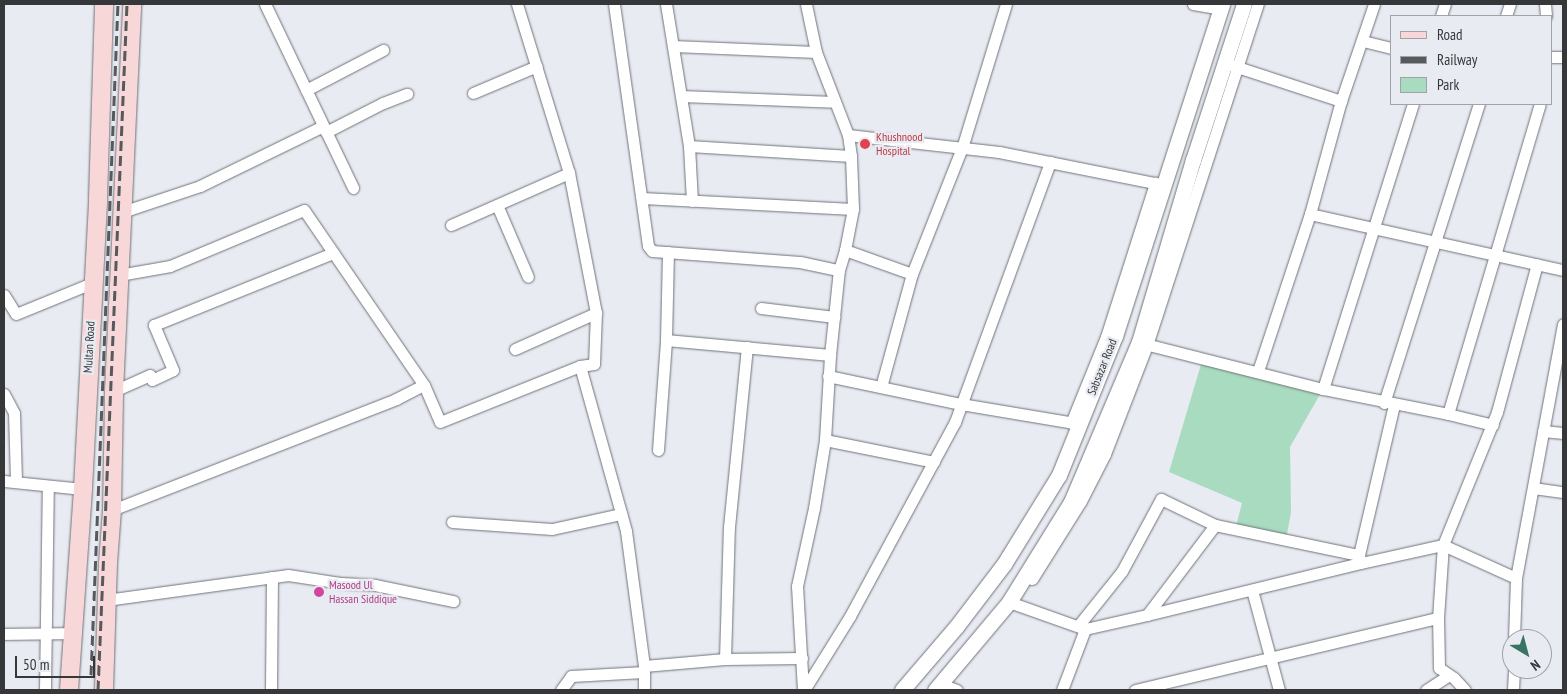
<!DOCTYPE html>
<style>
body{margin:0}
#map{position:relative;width:1567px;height:694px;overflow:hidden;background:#e8ebf2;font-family:"PT Sans Narrow",sans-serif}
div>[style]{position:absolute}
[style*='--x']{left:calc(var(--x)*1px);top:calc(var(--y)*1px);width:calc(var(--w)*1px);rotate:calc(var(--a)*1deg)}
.green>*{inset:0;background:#a8dbbf}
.roads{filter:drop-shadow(0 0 1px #6f7278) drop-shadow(0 0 1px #6f7278)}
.minor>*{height:11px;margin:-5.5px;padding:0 5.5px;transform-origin:5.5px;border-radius:5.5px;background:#fff}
.secondary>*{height:15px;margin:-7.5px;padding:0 7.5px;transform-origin:7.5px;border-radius:7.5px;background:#fff}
.primary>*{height:18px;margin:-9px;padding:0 9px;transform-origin:9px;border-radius:9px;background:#f7d7d7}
.rail>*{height:3px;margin-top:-1.5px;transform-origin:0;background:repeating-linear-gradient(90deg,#57595c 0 10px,transparent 0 15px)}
.dots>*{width:14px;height:14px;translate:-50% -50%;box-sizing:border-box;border:2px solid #e8ebf2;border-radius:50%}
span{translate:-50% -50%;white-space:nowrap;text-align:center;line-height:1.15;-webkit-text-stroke:4.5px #e8ebf2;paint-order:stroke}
.health-label{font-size:12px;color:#be3a42}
.left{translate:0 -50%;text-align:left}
.street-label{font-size:12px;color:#353739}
.hotel-label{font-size:12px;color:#b23c85}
.frame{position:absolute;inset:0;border:5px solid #353739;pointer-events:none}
.legend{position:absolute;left:1390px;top:15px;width:162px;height:90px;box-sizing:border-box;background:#e8ebf2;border:1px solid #a0a3a8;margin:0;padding:6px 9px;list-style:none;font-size:15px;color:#353739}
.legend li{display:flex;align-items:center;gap:10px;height:25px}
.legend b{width:25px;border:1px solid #a0a3a8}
.north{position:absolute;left:1502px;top:629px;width:50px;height:50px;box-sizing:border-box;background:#e8ebf2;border:1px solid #a0a3a8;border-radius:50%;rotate:143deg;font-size:14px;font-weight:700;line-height:20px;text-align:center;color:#353739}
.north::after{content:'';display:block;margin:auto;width:18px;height:22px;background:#38745f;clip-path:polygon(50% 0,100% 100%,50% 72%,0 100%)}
.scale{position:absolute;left:15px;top:656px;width:80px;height:22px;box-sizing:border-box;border:2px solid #353739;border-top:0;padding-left:6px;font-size:15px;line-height:18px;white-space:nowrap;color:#353739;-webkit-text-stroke:4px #e8ebf2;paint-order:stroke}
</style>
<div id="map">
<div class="green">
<i style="clip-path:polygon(1202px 361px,1323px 389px,1290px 447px,1291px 512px,1285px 545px,1235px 530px,1242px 503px,1169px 472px)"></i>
</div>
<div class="roads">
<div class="minor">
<i style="--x:265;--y:4;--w:204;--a:64.4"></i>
<i style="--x:614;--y:4;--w:244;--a:82"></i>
<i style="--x:648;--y:246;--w:6;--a:51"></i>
<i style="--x:652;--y:251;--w:148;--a:4.3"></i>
<i style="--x:800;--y:262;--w:40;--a:12"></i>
<i style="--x:666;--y:4;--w:144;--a:80.8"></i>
<i style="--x:689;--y:146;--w:55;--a:86.9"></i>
<i style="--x:1193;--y:4;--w:27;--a:10"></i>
<i style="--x:1545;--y:4;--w:12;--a:85"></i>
<i style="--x:1441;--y:16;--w:13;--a:-72"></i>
<i style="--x:1506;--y:16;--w:13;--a:-72"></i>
<i style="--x:1363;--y:41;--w:29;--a:14"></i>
<i style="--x:673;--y:46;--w:143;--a:2.4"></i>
<i style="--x:1551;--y:57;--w:12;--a:0"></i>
<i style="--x:1231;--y:65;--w:116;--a:18.1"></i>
<i style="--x:306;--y:90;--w:87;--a:-27.5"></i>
<i style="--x:473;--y:93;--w:69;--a:-22.9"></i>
<i style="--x:681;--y:96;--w:153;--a:2.2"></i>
<i style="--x:326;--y:132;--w:64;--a:-27"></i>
<i style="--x:383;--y:103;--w:26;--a:-21"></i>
<i style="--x:848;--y:135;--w:152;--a:6.4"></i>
<i style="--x:999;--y:152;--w:168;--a:11.3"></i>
<i style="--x:689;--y:146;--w:162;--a:3.5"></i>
<i style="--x:642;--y:198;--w:211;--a:3"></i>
<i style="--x:497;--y:205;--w:78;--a:66.7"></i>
<i style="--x:122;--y:212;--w:82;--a:-18.4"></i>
<i style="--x:200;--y:186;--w:137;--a:-26"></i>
<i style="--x:1310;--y:214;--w:259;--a:12.5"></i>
<i style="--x:451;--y:225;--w:129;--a:-23.8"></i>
<i style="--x:845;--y:250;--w:71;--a:19.7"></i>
<i style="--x:119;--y:275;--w:52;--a:-10"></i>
<i style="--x:170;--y:266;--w:145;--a:-22.7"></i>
<i style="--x:304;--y:210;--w:212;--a:55.6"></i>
<i style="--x:424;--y:385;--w:40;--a:66.6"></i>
<i style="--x:440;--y:422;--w:151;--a:-21.8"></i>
<i style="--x:580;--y:366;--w:14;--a:-8"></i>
<i style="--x:594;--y:364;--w:51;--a:-87.8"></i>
<i style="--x:596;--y:313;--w:143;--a:-100.9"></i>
<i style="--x:569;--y:173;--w:177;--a:-107.1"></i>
<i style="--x:4;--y:295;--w:22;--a:58"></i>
<i style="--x:16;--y:314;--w:82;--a:-22.2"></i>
<i style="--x:761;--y:308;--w:74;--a:7"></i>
<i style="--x:666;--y:340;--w:165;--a:5.2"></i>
<i style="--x:1141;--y:343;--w:188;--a:14.2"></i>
<i style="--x:1323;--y:389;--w:127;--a:11.3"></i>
<i style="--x:1448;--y:414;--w:323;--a:-73.5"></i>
<i style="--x:515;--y:349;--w:89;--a:-24"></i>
<i style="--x:580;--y:366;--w:171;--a:74.4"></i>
<i style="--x:626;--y:531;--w:136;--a:82.4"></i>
<i style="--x:1258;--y:371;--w:165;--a:-71.7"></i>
<i style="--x:1310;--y:214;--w:117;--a:-74.7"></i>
<i style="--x:1341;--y:101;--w:102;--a:-71.2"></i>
<i style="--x:828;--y:376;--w:136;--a:11.9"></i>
<i style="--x:961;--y:404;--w:121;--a:9.5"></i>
<i style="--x:881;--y:387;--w:117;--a:-74.7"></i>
<i style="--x:912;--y:274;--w:136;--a:-68.4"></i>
<i style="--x:962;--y:148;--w:151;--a:-73"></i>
<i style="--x:1323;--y:389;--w:299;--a:-72.5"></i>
<i style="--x:114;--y:391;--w:39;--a:-24"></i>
<i style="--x:150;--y:375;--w:5;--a:68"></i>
<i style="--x:152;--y:380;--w:23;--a:-25"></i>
<i style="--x:173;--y:370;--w:49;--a:-112.9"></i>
<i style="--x:154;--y:325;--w:193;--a:-21.9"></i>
<i style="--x:4;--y:394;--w:21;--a:62"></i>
<i style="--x:14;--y:413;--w:69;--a:88.3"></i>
<i style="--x:1384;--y:403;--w:314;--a:-72.4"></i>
<i style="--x:1448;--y:414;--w:46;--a:13.7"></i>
<i style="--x:1071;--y:423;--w:93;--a:-67.9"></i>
<i style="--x:1106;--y:337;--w:162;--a:-72.3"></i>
<i style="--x:1543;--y:431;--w:20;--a:6"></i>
<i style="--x:825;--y:440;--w:111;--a:11.4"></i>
<i style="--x:658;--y:450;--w:110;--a:-85.8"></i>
<i style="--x:666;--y:340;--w:88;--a:-88.7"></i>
<i style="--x:4;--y:481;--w:79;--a:5.8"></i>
<i style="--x:1533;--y:488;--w:30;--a:8"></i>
<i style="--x:112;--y:510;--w:305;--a:-21.3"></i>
<i style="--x:396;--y:399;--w:31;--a:-27"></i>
<i style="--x:452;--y:522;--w:100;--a:4"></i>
<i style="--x:552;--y:529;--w:71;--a:-12.3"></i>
<i style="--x:1359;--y:555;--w:154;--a:-76.9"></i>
<i style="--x:1032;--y:579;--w:92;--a:-57.9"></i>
<i style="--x:1081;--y:501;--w:53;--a:-62.9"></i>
<i style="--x:1105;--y:454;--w:117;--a:-68.9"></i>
<i style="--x:1147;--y:345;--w:359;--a:-72"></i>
<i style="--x:1252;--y:590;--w:104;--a:74.9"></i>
<i style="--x:106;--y:600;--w:184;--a:-7.8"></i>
<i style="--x:288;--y:575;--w:54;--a:8.6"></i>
<i style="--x:341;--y:583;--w:34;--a:3"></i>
<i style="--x:375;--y:585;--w:80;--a:11.6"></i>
<i style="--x:1009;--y:602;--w:81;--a:19.6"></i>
<i style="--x:1085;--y:629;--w:64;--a:-12.7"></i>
<i style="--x:1147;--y:615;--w:113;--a:-52.9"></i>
<i style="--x:1215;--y:525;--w:147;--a:11.8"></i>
<i style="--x:1359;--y:555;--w:8;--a:76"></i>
<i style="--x:1361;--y:563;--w:84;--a:-12.4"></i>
<i style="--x:1443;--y:545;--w:144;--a:-67.9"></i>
<i style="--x:1497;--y:412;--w:153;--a:-74.9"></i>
<i style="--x:1147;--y:615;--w:220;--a:-13.7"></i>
<i style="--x:1078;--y:626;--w:70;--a:-51.3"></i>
<i style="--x:1122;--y:571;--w:82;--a:-61.6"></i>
<i style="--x:1161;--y:499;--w:60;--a:25.7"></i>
<i style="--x:4;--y:634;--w:70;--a:-0.8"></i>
<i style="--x:1514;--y:639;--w:61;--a:-88.1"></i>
<i style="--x:1516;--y:578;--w:258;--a:-79.5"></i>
<i style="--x:725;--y:659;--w:132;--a:-88.3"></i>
<i style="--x:729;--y:527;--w:181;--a:-84.3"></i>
<i style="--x:941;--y:684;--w:17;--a:21"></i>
<i style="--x:45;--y:690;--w:203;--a:-89.2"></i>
<i style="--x:271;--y:690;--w:113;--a:-89.5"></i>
<i style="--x:561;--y:690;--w:17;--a:-54"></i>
<i style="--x:571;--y:676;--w:73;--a:-3.1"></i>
<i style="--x:644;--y:690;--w:24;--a:-90"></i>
<i style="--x:644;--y:666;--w:81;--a:-4.9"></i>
<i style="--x:725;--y:659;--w:77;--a:-0.7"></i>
<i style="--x:803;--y:690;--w:104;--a:-93.3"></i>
<i style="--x:797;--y:586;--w:80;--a:-77.7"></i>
<i style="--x:814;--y:508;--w:69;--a:-80.8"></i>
<i style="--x:825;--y:440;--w:85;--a:-86.6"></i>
<i style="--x:830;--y:355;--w:85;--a:-84"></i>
<i style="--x:839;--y:270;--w:21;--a:-73"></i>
<i style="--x:845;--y:250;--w:42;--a:-79"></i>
<i style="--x:853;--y:209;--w:53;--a:-92.2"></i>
<i style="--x:851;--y:156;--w:21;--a:-98"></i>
<i style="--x:848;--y:135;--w:89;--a:-111.1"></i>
<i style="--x:816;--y:52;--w:49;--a:-101.8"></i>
<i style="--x:804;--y:690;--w:87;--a:-58.1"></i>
<i style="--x:850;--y:616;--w:221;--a:-61.6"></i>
<i style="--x:955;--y:422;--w:277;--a:-69.9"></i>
<i style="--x:1062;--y:690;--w:65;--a:-69.3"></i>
<i style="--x:1135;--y:690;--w:311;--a:-13.4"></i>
<i style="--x:1426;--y:690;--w:27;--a:-33"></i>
<i style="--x:1465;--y:690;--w:16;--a:-133"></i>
<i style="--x:1454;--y:678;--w:18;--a:-146"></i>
<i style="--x:1439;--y:668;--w:50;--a:-91.1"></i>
<i style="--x:1438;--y:618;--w:73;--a:-86.1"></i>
<i style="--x:1443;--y:545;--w:80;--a:24.3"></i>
<i style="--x:1513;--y:690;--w:21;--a:-87"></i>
</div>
<div class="secondary">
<i style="--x:902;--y:690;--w:83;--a:-49.4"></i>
<i style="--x:956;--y:627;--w:79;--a:-52.7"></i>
<i style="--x:1004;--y:564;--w:105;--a:-58.3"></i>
<i style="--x:1059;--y:475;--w:150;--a:-68.1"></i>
<i style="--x:1115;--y:336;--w:349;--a:-72.1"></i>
<i style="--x:935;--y:690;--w:115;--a:-49.9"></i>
<i style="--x:1009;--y:602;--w:118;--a:-58.2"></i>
<i style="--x:1071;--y:502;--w:174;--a:-67"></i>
<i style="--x:1139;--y:342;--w:190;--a:-73.5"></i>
<i style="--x:1193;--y:160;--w:164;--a:-71.9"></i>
</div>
<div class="primary">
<i style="--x:69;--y:690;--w:201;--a:-86"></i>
<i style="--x:83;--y:489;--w:291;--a:-87"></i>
<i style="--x:98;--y:198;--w:194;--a:-88.2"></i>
<i style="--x:104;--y:690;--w:127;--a:-88.2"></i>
<i style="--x:108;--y:563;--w:53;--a:-85.7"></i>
<i style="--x:112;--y:510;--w:119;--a:-89"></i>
<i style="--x:114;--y:391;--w:387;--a:-87.3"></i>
</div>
</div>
<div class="rail">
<i style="--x:91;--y:675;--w:672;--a:-87.7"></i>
<i style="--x:98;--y:690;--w:687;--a:-87.58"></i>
</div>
<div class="dots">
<i style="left:865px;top:144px;background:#e0444e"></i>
<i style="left:319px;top:592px;background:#d1479c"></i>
</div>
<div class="health-label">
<span class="left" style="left:876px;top:144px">Khushnood<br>Hospital</span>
</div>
<div class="street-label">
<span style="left:89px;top:347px;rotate:-87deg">Multan Road</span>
<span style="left:1102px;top:367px;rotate:-68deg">Sabsazar Road</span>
</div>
<div class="hotel-label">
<span class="left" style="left:329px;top:592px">Masood Ul<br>Hassan Siddique</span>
</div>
<div class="frame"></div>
<ul class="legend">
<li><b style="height:6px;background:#f7d7d7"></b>Road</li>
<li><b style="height:6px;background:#57595c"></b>Railway</li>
<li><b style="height:14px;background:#a8dbbf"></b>Park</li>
</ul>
<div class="north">N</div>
<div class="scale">50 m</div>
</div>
